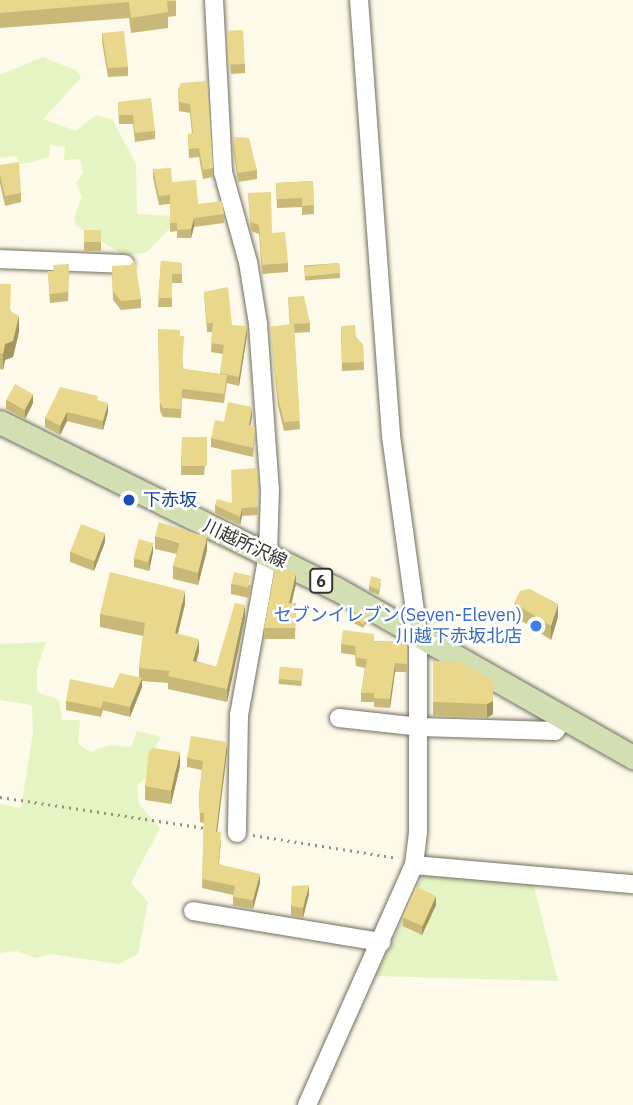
<!DOCTYPE html>
<meta charset="utf-8">
<style>
body{margin:0}
#map{position:relative;width:633px;height:1105px;overflow:hidden;background:#fefaea;font-family:"IBM Plex Sans","Noto Sans JP",sans-serif}
div>[style]{position:absolute}
[style*='--x']{left:calc(var(--x)*1px);top:calc(var(--y)*1px);width:calc(var(--w)*1px);rotate:calc(var(--a)*1deg)}
.green>*{inset:0;background:#e4f4c3}
.path>*{height:2.5px;margin-top:-1.25px;transform-origin:0;background:repeating-linear-gradient(90deg,#939186 0 2px,transparent 0 7px)}
.roads{filter:drop-shadow(0 0 2px #716e60) drop-shadow(0 0 2px #716e60)}
.minor>*{height:18px;margin:-9px;padding:0 9px;transform-origin:9px;border-radius:9px;background:#fff}
.major>*{height:23px;margin:-11.5px;padding:0 11.5px;transform-origin:11.5px;border-radius:11.5px;background:#d1dfb3}
.wall>*{inset:0;background:#c8b978;transform-origin:0 0}
.shaded-wall>*{inset:0;background:#a39661}
.building>*{inset:0;background:#e9d78b;transform-origin:0 0}
.dots>*{width:19px;height:19px;translate:-50% -50%;box-sizing:border-box;border:4px solid #fff;border-radius:50%}
span{translate:-50% -50%;white-space:nowrap;text-align:center;line-height:1.15;-webkit-text-stroke:5px #fff;paint-order:stroke}
.shield-label span{padding:2px 5px;background:#fff;border:2px solid;border-radius:5px;-webkit-text-stroke-width:0}
.shield-label{font-size:16px;color:#34332d;font-weight:700}
.transit-label{font-size:18px;color:#164399}
.left{translate:0 -50%;text-align:left}
.street-label{font-size:18px;color:#34332d}
.shop-label{font-size:18px;color:#366cbe}
.right{translate:-100% -50%;text-align:right}
</style>
<div id="map">
<div class="green">
<i style="clip-path:polygon(43px 57px,77px 71px,81px 78px,43px 119px,76px 131px,96px 115px,112px 119px,136px 164px,137px 214px,173px 216px,172px 226px,147px 252px,125px 256px,76px 226px,74px 217px,82px 197px,76px 183px,83px 173px,80px 159px,64px 160px,65px 147px,50px 145px,49px 157px,32px 162px,20px 164px,16px 156px,0 158px,0 75px)"></i>
<i style="clip-path:polygon(46px 642px,37px 669px,37px 692px,59px 700px,62px 720px,80px 720px,78px 744px,91px 752px,108px 745px,131px 747px,137px 731px,161px 737px,152px 753px,152px 771px,137px 786px,139px 804px,160px 828px,131px 883px,148px 902px,138px 954px,119px 964px,51px 954px,35px 958px,17px 951px,0 953px,0 804px,21px 808px,33px 732px,32px 705px,0 700px,0 644px)"></i>
<i style="clip-path:polygon(423px 875px,533px 883px,558px 981px,376px 976px)"></i>
</div>
<div class="path">
<i style="--x:0;--y:797;--w:206;--a:8.6"></i>
<i style="--x:253;--y:835;--w:147;--a:9"></i>
</div>
<div class="roads">
<div class="minor">
<i style="--x:214;--y:0;--w:172;--a:87"></i>
<i style="--x:223;--y:172;--w:93;--a:74.5"></i>
<i style="--x:248;--y:262;--w:63;--a:80.8"></i>
<i style="--x:258;--y:324;--w:166;--a:85.9"></i>
<i style="--x:270;--y:490;--w:64;--a:91.8"></i>
<i style="--x:268;--y:554;--w:164;--a:100.2"></i>
<i style="--x:239;--y:715;--w:118;--a:91"></i>
<i style="--x:0;--y:259;--w:125;--a:2.3"></i>
<i style="--x:339;--y:718;--w:81;--a:6.3"></i>
<i style="--x:420;--y:727;--w:135;--a:1.7"></i>
<i style="--x:555;--y:731;--w:16;--a:-55"></i>
<i style="--x:414;--y:865;--w:220;--a:5"></i>
<i style="--x:193;--y:911;--w:191;--a:9.4"></i>
<i style="--x:307;--y:1105;--w:263;--a:-66"></i>
<i style="--x:414;--y:865;--w:33;--a:-83"></i>
<i style="--x:418;--y:832;--w:199;--a:-90"></i>
<i style="--x:418;--y:633;--w:200;--a:-97.8"></i>
<i style="--x:391;--y:435;--w:436;--a:-94.2"></i>
</div>
<div class="major">
<i style="--x:0;--y:422;--w:374;--a:26.4"></i>
<i style="--x:335;--y:588;--w:343;--a:29.6"></i>
</div>
</div>
<div class="wall">
<i style="clip-path:polygon(0 0,176px 0,176px 16px,168px 17px,168px 28px,131px 33px,129px 18px,0 28px)"></i>
<i style="clip-path:polygon(227px 31px,245px 64px,245px 73px,231px 74px)"></i>
<i style="clip-path:polygon(102px 33px,128px 67px,128px 76px,108px 77px,102px 42px)"></i>
<i style="clip-path:polygon(207px 81px,213px 177px,203px 179px,199px 157px,189px 158px,188px 134px,192px 134px,190px 113px,179px 111px,178px 89px)"></i>
<i style="clip-path:polygon(118px 102px,155px 131px,155px 139px,135px 142px,133px 124px,119px 124px)"></i>
<i style="clip-path:polygon(233px 137px,257px 170px,257px 179px,238px 182px,233px 147px)"></i>
<i style="clip-path:polygon(0 165px,21px 193px,21px 202px,5px 206px,0 183px)"></i>
<i style="clip-path:polygon(153px 169px,172px 182px,198px 204px,224px 214px,224px 223px,194px 227px,191px 238px,177px 238px,177px 231px,170px 232px,170px 204px,159px 205px,153px 178px)"></i>
<i style="clip-path:polygon(313px 181px,314px 214px,302px 215px,302px 207px,277px 208px,276px 183px)"></i>
<i style="clip-path:polygon(248px 193px,288px 263px,288px 272px,262px 274px,259px 234px,251px 231px)"></i>
<i style="left:84px;top:230px;width:17px;height:21px"></i>
<i style="clip-path:polygon(161px 261px,182px 263px,182px 283px,172px 283px,172px 307px,158px 307px)"></i>
<i style="left:339px;top:263px;width:15px;height:35px;rotate:86deg"></i>
<i style="clip-path:polygon(69px 264px,68px 301px,50px 303px,48px 271px,53px 271px)"></i>
<i style="clip-path:polygon(112px 266px,141px 299px,141px 308px,121px 310px,113px 300px)"></i>
<i style="clip-path:polygon(0 284px,19px 332px,13px 357px,5px 360px,3px 370px,0 369px)"></i>
<i style="clip-path:polygon(204px 292px,232px 325px,247px 335px,239px 386px,227px 383px,224px 403px,182px 398px,181px 418px,163px 417px,160px 411px,158px 329px,180px 336px,183px 369px,220px 374px,223px 354px,211px 352px,212px 332px,207px 332px)"></i>
<i style="clip-path:polygon(288px 297px,310px 323px,310px 332px,294px 333px,300px 429px,284px 431px,278px 406px,270px 327px,290px 325px)"></i>
<i style="clip-path:polygon(341px 326px,356px 337px,363px 345px,364px 370px,342px 371px)"></i>
<i style="clip-path:polygon(6px 400px,33px 403px,25px 419px,6px 409px)"></i>
<i style="clip-path:polygon(98px 401px,108px 412px,103px 430px,67px 421px,60px 435px,45px 427px,45px 418px)"></i>
<i style="clip-path:polygon(252px 416px,250px 426px,255px 436px,253px 457px,211px 447px,211px 438px,224px 422px)"></i>
<i style="clip-path:polygon(182px 437px,207px 447px,204px 475px,181px 475px)"></i>
<i style="clip-path:polygon(257px 468px,258px 515px,242px 516px,240px 525px,215px 513px,215px 505px,232px 503px)"></i>
<i style="clip-path:polygon(155px 536px,207px 550px,198px 585px,173px 579px,173px 566px,177px 554px,155px 549px)"></i>
<i style="clip-path:polygon(105px 542px,94px 571px,70px 562px,70px 552px)"></i>
<i style="clip-path:polygon(153px 552px,149px 571px,134px 567px,134px 558px)"></i>
<i style="clip-path:polygon(381px 583px,379px 595px,369px 591px,369px 586px)"></i>
<i style="clip-path:polygon(231px 584px,251px 585px,249px 598px,231px 594px)"></i>
<i style="clip-path:polygon(296px 584px,291px 603px,296px 603px,295px 639px,264px 639px,264px 628px)"></i>
<i style="clip-path:polygon(514px 603px,558px 617px,551px 640px,514px 616px)"></i>
<i style="clip-path:polygon(185px 604px,178px 633px,199px 652px,196px 661px,216px 667px,245px 618px,227px 702px,168px 689px,168px 683px,142px 681px,142px 687px,130px 717px,103px 710px,101px 717px,66px 710px,66px 701px,113px 688px,139px 677px,139px 668px,143px 636px,100px 627px,100px 614px)"></i>
<i style="clip-path:polygon(352px 617px,367px 622px,363px 628px,352px 622px)"></i>
<i style="clip-path:polygon(374px 641px,407px 642px,407px 672px,395px 672px,390px 708px,374px 707px,374px 702px,361px 702px,361px 693px,365px 668px,356px 666px,355px 655px,341px 653px,341px 644px)"></i>
<i style="clip-path:polygon(433px 661px,493px 681px,493px 714px,487px 718px,433px 716px)"></i>
<i style="left:280px;top:667px;width:23px;height:17px;rotate:5deg"></i>
<i style="clip-path:polygon(227px 752px,217px 832px,221px 841px,219px 864px,260px 883px,253px 909px,233px 906px,233px 895px,202px 888px,204px 823px,200px 822px,199px 795px,202px 770px,187px 767px,187px 758px)"></i>
<i style="clip-path:polygon(180px 766px,171px 804px,145px 800px,145px 786px)"></i>
<i style="clip-path:polygon(309px 894px,303px 918px,291px 916px,291px 906px)"></i>
<i style="clip-path:polygon(436px 905px,422px 935px,403px 926px,403px 917px)"></i>
</div>
<div class="shaded-wall">
<i style="clip-path:polygon(194px 218px,194px 227px,191px 238px,191px 229px)"></i>
<i style="clip-path:polygon(19px 316px,19px 332px,13px 357px,5px 360px,3px 370px,3px 354px,5px 344px)"></i>
<i style="clip-path:polygon(247px 326px,247px 335px,239px 386px,239px 377px)"></i>
<i style="clip-path:polygon(33px 394px,33px 403px,25px 419px,25px 409px)"></i>
<i style="clip-path:polygon(108px 403px,108px 412px,103px 430px,103px 421px)"></i>
<i style="clip-path:polygon(252px 407px,252px 416px,249px 434px,249px 425px)"></i>
<i style="clip-path:polygon(67px 412px,67px 421px,60px 435px,60px 426px)"></i>
<i style="clip-path:polygon(242px 508px,242px 516px,240px 525px,240px 517px)"></i>
<i style="clip-path:polygon(105px 533px,105px 542px,94px 571px,94px 562px)"></i>
<i style="clip-path:polygon(207px 537px,207px 550px,198px 585px,198px 573px)"></i>
<i style="clip-path:polygon(153px 543px,153px 552px,149px 571px,149px 561px)"></i>
<i style="clip-path:polygon(296px 573px,296px 584px,289px 614px,289px 603px)"></i>
<i style="clip-path:polygon(185px 591px,185px 604px,175px 645px,175px 633px)"></i>
<i style="clip-path:polygon(558px 604px,558px 617px,551px 640px,551px 626px)"></i>
<i style="clip-path:polygon(245px 605px,245px 618px,227px 702px,227px 689px)"></i>
<i style="clip-path:polygon(199px 639px,199px 652px,193px 673px,193px 661px)"></i>
<i style="clip-path:polygon(395px 663px,395px 672px,390px 708px,390px 699px)"></i>
<i style="clip-path:polygon(142px 678px,142px 687px,130px 717px,130px 707px)"></i>
<i style="clip-path:polygon(493px 701px,493px 714px,487px 718px,487px 704px)"></i>
<i style="clip-path:polygon(227px 742px,227px 752px,216px 841px,216px 832px)"></i>
<i style="clip-path:polygon(180px 752px,180px 766px,171px 804px,171px 791px)"></i>
<i style="clip-path:polygon(260px 874px,260px 883px,253px 909px,253px 900px)"></i>
<i style="clip-path:polygon(309px 885px,309px 894px,303px 918px,303px 908px)"></i>
<i style="clip-path:polygon(436px 896px,436px 905px,422px 935px,422px 925px)"></i>
</div>
<div class="building">
<i style="clip-path:polygon(0 0,176px 0,176px 1px,167px 1px,168px 12px,131px 18px,129px 2px,0 13px)"></i>
<i style="left:243px;top:30px;width:34px;height:16px;rotate:87deg"></i>
<i style="clip-path:polygon(124px 31px,128px 67px,108px 68px,102px 33px)"></i>
<i style="clip-path:polygon(207px 81px,213px 168px,203px 170px,199px 148px,189px 149px,188px 134px,193px 133px,190px 104px,179px 102px,178px 89px,181px 83px)"></i>
<i style="clip-path:polygon(151px 98px,155px 131px,135px 133px,133px 115px,119px 115px,118px 102px)"></i>
<i style="clip-path:polygon(233px 137px,249px 138px,257px 170px,238px 173px)"></i>
<i style="clip-path:polygon(19px 162px,21px 193px,5px 196px,0 174px,0 165px)"></i>
<i style="clip-path:polygon(171px 168px,172px 182px,196px 180px,198px 204px,222px 201px,224px 214px,194px 218px,191px 229px,177px 230px,177px 223px,170px 223px,170px 195px,159px 196px,153px 169px)"></i>
<i style="clip-path:polygon(313px 181px,314px 205px,302px 206px,302px 198px,277px 199px,276px 183px)"></i>
<i style="clip-path:polygon(271px 192px,272px 233px,285px 232px,288px 263px,262px 265px,259px 225px,251px 222px,248px 193px)"></i>
<i style="left:84px;top:230px;width:17px;height:12px"></i>
<i style="clip-path:polygon(135px 260px,141px 299px,121px 301px,113px 291px,112px 266px,130px 265px)"></i>
<i style="clip-path:polygon(161px 261px,182px 263px,182px 274px,172px 274px,172px 298px,158px 298px)"></i>
<i style="left:339px;top:263px;width:10px;height:35px;rotate:84deg"></i>
<i style="clip-path:polygon(69px 264px,68px 292px,50px 294px,48px 271px,54px 271px,53px 265px)"></i>
<i style="clip-path:polygon(0 284px,11px 284px,10px 311px,19px 316px,13px 341px,5px 344px,3px 354px,0 353px)"></i>
<i style="clip-path:polygon(228px 287px,232px 325px,247px 326px,239px 377px,220px 373px,224px 345px,211px 343px,213px 323px,207px 323px,204px 292px)"></i>
<i style="clip-path:polygon(304px 296px,310px 323px,294px 324px,300px 421px,284px 422px,278px 397px,270px 327px,291px 324px,288px 297px)"></i>
<i style="clip-path:polygon(355px 325px,356px 337px,363px 345px,364px 362px,342px 363px,341px 326px)"></i>
<i style="clip-path:polygon(158px 329px,180px 330px,180px 336px,184px 336px,182px 369px,227px 375px,224px 394px,182px 389px,181px 409px,163px 408px,160px 402px)"></i>
<i style="left:15px;top:384px;width:21px;height:18px;rotate:29deg"></i>
<i style="clip-path:polygon(60px 387px,98px 396px,97px 400px,108px 403px,103px 421px,67px 412px,60px 426px,45px 418px)"></i>
<i style="clip-path:polygon(228px 402px,252px 407px,249px 425px,255px 427px,253px 448px,211px 438px,215px 420px,224px 422px)"></i>
<i style="left:182px;top:437px;width:25px;height:29px"></i>
<i style="clip-path:polygon(257px 468px,258px 507px,242px 508px,240px 517px,215px 505px,217px 499px,232px 503px,231px 470px)"></i>
<i style="clip-path:polygon(159px 522px,207px 537px,198px 573px,173px 566px,180px 542px,155px 536px)"></i>
<i style="left:81px;top:524px;width:26px;height:30px;rotate:21deg"></i>
<i style="left:139px;top:539px;width:15px;height:20px;rotate:16deg"></i>
<i style="clip-path:polygon(276px 563px,296px 573px,289px 603px,296px 603px,295px 628px,264px 628px)"></i>
<i style="clip-path:polygon(110px 572px,185px 591px,175px 633px,199px 639px,193px 661px,216px 667px,235px 603px,245px 605px,227px 689px,168px 676px,170px 671px,139px 668px,145px 623px,100px 614px)"></i>
<i style="left:234px;top:572px;width:17px;height:12px;rotate:13deg"></i>
<i style="clip-path:polygon(371px 576px,381px 579px,379px 590px,369px 586px)"></i>
<i style="clip-path:polygon(530px 589px,558px 604px,551px 626px,514px 603px,520px 591px)"></i>
<i style="clip-path:polygon(356px 611px,367px 617px,363px 624px,352px 617px)"></i>
<i style="clip-path:polygon(343px 630px,374px 634px,374px 641px,407px 642px,407px 664px,395px 663px,390px 699px,374px 698px,374px 693px,361px 693px,367px 659px,356px 658px,355px 646px,341px 644px)"></i>
<i style="clip-path:polygon(433px 661px,459px 661px,493px 681px,493px 701px,487px 704px,433px 702px)"></i>
<i style="left:280px;top:667px;width:23px;height:12px;rotate:5deg"></i>
<i style="clip-path:polygon(120px 673px,142px 678px,130px 707px,103px 701px,101px 708px,66px 701px,70px 679px,113px 688px)"></i>
<i style="clip-path:polygon(191px 736px,227px 742px,216px 832px,221px 832px,218px 864px,260px 874px,253px 900px,233px 897px,235px 886px,202px 879px,204px 813px,200px 813px,199px 795px,203px 761px,187px 758px)"></i>
<i style="clip-path:polygon(153px 748px,180px 752px,171px 791px,145px 786px,149px 751px)"></i>
<i style="clip-path:polygon(309px 885px,303px 908px,291px 906px,292px 886px)"></i>
<i style="left:416px;top:887px;width:22px;height:33px;rotate:24deg"></i>
</div>
<div class="dots">
<i style="left:129px;top:500px;background:#1a4fb4"></i>
<i style="left:536px;top:626px;background:#3f7fe0"></i>
</div>
<div class="shield-label">
<span style="left:321px;top:581px">6</span>
</div>
<div class="transit-label">
<span class="left" style="left:143px;top:500px">下赤坂</span>
</div>
<div class="street-label">
<span style="left:245px;top:544px;rotate:25deg">川越所沢線</span>
</div>
<div class="shop-label">
<span class="right" style="left:522px;top:626px">セブンイレブン(Seven-Eleven)<br>川越下赤坂北店</span>
</div>
</div>
